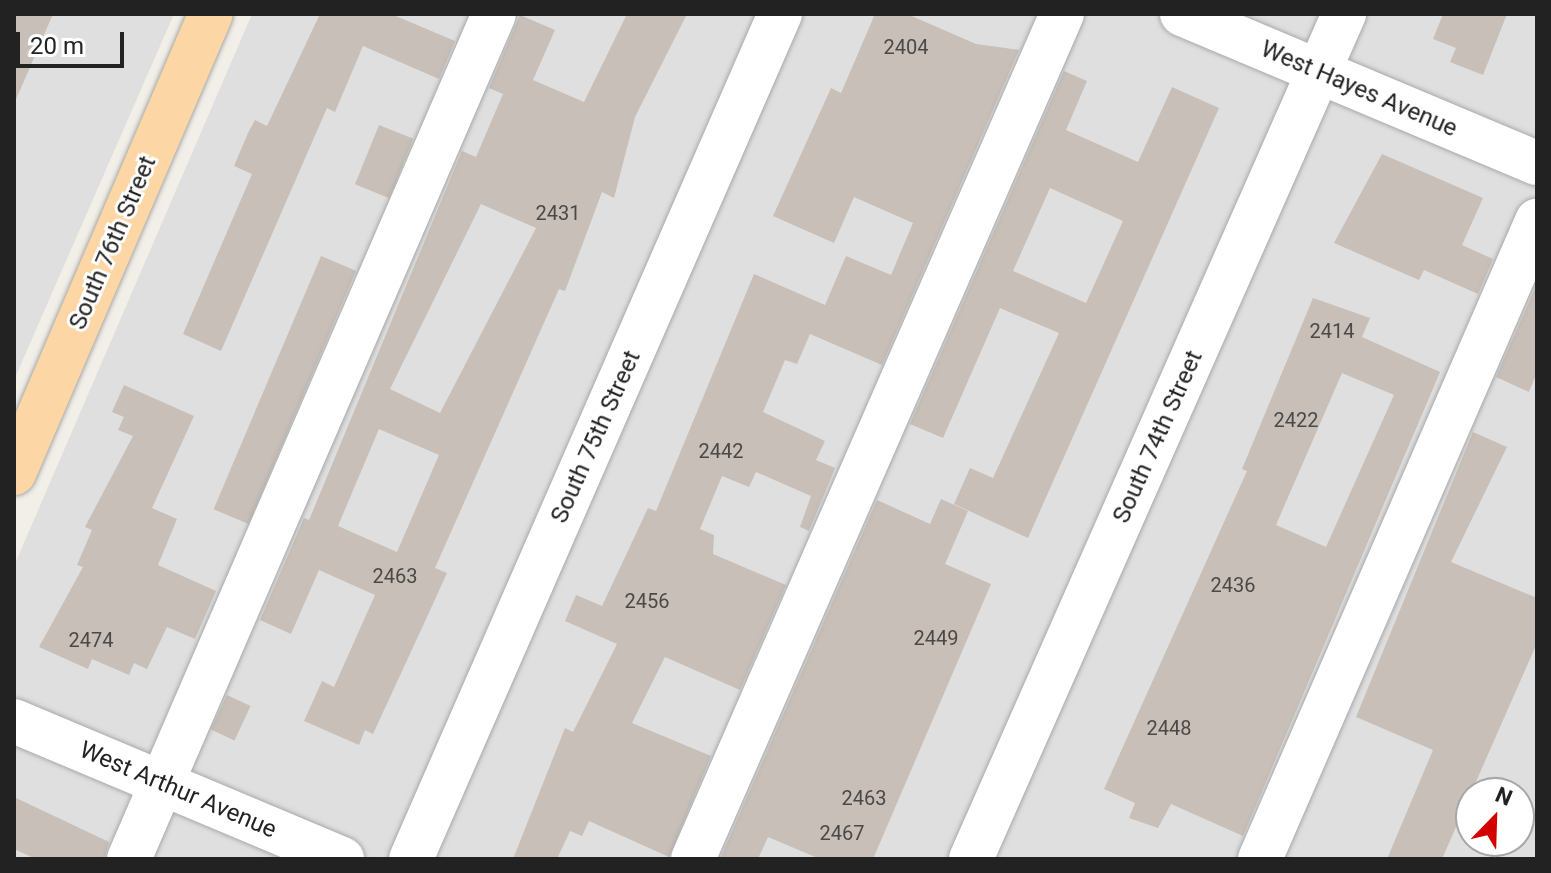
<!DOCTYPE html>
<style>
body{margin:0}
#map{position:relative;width:1551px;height:873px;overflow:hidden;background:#f2efe9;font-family:Roboto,sans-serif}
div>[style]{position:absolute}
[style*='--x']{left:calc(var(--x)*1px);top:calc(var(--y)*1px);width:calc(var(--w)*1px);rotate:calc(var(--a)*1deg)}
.residential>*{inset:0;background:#e0dfdf}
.building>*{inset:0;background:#c7bfb8;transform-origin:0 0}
.roads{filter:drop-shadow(0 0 2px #a9a9a9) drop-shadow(0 0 2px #a9a9a9)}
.minor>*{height:44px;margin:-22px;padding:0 22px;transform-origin:22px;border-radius:22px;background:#fff}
.major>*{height:44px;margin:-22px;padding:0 22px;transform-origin:22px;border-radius:22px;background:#fcd6a4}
span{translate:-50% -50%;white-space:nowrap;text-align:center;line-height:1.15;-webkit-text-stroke:6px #fff;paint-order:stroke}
.number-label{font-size:20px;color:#4b4948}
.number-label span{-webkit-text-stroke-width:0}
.street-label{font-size:24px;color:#222}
.frame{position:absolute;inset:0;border:16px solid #222;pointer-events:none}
.north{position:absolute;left:1455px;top:777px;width:80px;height:80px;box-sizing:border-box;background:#fff;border:2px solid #a7a7a7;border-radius:50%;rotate:23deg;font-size:22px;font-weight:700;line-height:32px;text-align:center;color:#222}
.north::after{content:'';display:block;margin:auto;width:28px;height:36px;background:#d40000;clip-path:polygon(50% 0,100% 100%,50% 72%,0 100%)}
.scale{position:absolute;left:16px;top:32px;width:108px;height:36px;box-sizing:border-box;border:4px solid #222;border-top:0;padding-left:10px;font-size:24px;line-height:28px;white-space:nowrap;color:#222;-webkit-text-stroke:6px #fff;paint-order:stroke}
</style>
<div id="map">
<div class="residential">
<i style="clip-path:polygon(14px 14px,174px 14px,14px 380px)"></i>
<i style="clip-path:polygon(evenodd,252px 14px,1537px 14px,1537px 859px,14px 859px,14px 566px,252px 14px,1471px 793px,1519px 793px,1519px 841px,1471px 841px,1471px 793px)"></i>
</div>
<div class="building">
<i style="clip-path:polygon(14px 14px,53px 14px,14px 104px)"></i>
<i style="clip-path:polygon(320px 14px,391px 14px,455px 41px,439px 79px,363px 46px,335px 112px,327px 108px,221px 351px,183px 334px,252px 174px,234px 166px,248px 133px,255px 120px,267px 126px)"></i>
<i style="clip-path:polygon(evenodd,627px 14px,687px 14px,635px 117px,614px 198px,602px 192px,565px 291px,559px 289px,435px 568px,447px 573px,427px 617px,373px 734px,365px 730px,359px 745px,304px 721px,322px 681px,334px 687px,375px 595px,319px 570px,291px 634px,260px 620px,304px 518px,309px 520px,462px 151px,476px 157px,503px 94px,489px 88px,520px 15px,555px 30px,533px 80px,584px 102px,627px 14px,481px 204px,536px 228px,440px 413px,390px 389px,481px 204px,627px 14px,379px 429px,439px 455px,397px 552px,338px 526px,379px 429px)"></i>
<i style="clip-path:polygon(875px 14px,907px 14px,976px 44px,1019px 50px,882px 365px,810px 334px,797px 364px,785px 360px,763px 412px,825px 441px,816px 460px,835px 468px,809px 531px,800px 527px,811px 496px,756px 472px,749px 487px,722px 476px,700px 529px,714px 535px,713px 554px,786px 585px,740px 690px,665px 657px,632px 723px,711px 756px,669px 857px,589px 821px,582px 836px,570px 831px,557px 859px,513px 859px,565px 728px,573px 732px,617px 644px,565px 621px,576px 595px,602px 606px,648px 508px,656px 511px,754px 274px,825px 305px,846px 256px,891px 275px,913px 223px,854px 197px,834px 243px,773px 216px,831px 88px,841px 93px)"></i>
<i style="clip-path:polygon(1443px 14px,1507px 14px,1483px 75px,1450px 62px,1456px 48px,1433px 39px)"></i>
<i style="clip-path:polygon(evenodd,1064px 71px,1087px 81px,1066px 130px,1138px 162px,1172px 87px,1219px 108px,1028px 538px,954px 504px,970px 468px,993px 478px,1059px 333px,1000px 308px,943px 438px,910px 424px,1064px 71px,1050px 188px,1123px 221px,1086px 303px,1013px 271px,1050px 188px)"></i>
<i style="left:379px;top:125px;width:37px;height:64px;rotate:22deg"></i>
<i style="clip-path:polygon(1382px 154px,1483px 198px,1462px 245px,1493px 259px,1478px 294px,1424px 270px,1419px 280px,1334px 243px)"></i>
<i style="left:321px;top:256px;width:38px;height:275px;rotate:23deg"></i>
<i style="clip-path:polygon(1537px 284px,1537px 372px,1529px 392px,1496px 377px)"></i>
<i style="clip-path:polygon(evenodd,1313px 298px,1370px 318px,1362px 337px,1440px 372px,1243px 836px,1171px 804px,1158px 828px,1129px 818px,1135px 803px,1104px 789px,1247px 471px,1242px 469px,1313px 298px,1342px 373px,1394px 395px,1326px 547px,1276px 525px,1342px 373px)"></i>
<i style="clip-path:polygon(124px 385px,194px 416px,152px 508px,177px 519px,158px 565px,216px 591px,195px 639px,167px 627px,147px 669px,134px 663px,129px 675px,92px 659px,88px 669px,39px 647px,83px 567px,77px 565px,92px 530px,85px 527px,133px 436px,118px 430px,124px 417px,112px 412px)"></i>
<i style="clip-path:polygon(1473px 432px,1507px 447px,1451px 562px,1537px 598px,1537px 643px,1442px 859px,1387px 859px,1433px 750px,1356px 717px)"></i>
<i style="clip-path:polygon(941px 499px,968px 511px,945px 564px,991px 584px,873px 859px,820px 859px,768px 837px,758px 859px,720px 859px,877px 500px,930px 524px)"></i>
<i style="left:227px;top:695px;width:26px;height:38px;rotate:25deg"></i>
<i style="clip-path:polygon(14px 797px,109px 842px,104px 859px,36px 859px,14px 849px)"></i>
</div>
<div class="roads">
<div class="minor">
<i style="--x:1182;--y:14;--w:385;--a:22.8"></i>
<i style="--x:14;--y:721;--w:356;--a:22.8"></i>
<i style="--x:129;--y:859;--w:920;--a:-66.64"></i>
<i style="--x:411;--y:859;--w:922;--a:-66.41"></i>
<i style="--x:693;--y:859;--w:922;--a:-66.41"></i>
<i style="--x:971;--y:859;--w:924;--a:-66.18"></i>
<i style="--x:1260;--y:859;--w:696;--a:-66.53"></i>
</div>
<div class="major">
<i style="--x:14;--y:473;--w:499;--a:-66.8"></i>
</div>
</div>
<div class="number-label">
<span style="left:906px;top:47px">2404</span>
<span style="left:558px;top:213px">2431</span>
<span style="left:1332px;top:331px">2414</span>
<span style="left:1296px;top:420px">2422</span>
<span style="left:721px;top:451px">2442</span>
<span style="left:395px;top:576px">2463</span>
<span style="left:1233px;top:585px">2436</span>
<span style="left:647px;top:601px">2456</span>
<span style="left:936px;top:638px">2449</span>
<span style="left:91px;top:640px">2474</span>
<span style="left:1169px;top:728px">2448</span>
<span style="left:864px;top:798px">2463</span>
<span style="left:842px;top:833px">2467</span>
</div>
<div class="street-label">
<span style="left:1359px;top:89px;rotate:23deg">West Hayes Avenue</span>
<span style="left:113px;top:243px;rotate:-67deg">South 76th Street</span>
<span style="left:596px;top:437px;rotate:-66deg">South 75th Street</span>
<span style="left:1158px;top:437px;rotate:-66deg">South 74th Street</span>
<span style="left:178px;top:790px;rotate:23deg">West Arthur Avenue</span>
</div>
<div class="frame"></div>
<div class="north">N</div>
<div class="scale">20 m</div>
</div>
